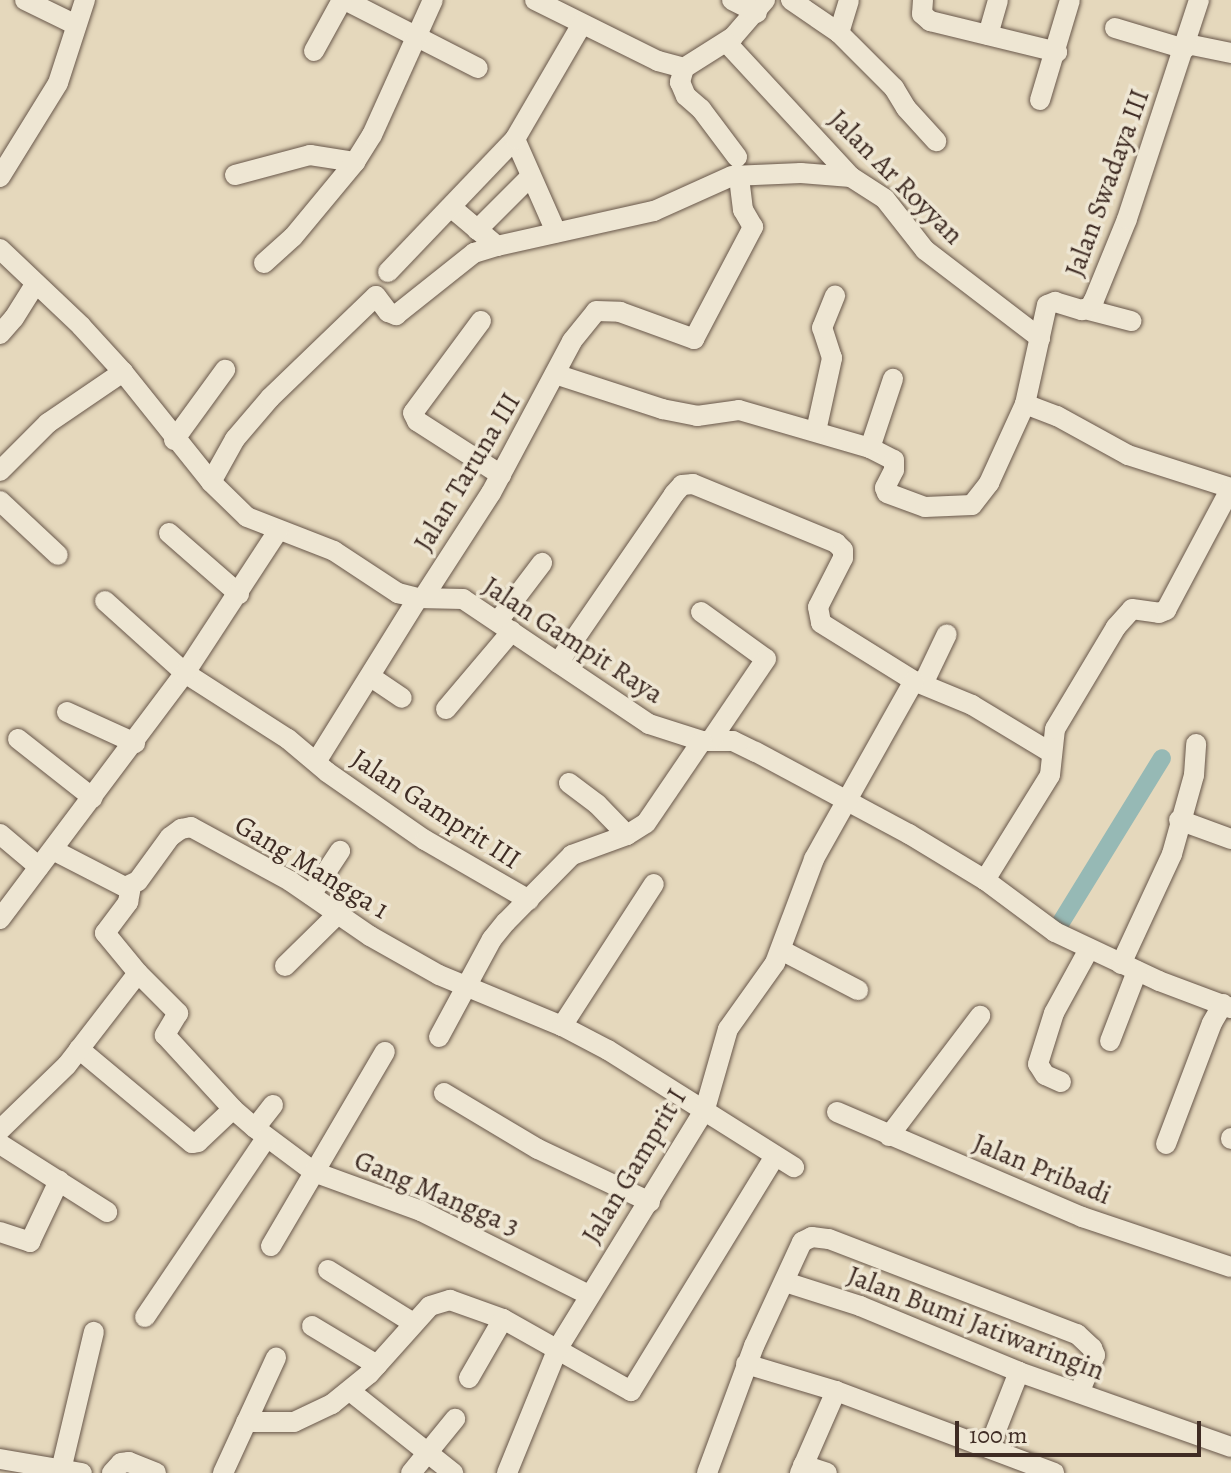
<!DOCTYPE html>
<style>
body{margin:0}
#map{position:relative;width:1231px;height:1473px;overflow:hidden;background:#e5d8bc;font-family:Alegreya,serif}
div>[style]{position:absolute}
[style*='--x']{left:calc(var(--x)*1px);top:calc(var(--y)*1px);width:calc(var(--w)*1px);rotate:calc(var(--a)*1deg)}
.canal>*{height:18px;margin:-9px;padding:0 9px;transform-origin:9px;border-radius:9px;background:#96b9b5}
.roads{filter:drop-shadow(0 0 2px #68574a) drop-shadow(0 0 2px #68574a)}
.minor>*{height:20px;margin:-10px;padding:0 10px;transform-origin:10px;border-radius:10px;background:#eee6d3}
span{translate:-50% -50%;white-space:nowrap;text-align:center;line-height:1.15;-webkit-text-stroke:7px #eee6d3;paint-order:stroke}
.street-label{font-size:28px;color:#3f2c24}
.scale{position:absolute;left:955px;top:1421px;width:246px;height:36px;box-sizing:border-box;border:4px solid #3f2c24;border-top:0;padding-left:10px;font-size:24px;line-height:28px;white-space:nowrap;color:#3f2c24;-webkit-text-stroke:6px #eee6d3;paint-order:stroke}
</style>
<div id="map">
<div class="canal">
<i style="--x:1055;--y:932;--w:204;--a:-58.4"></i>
</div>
<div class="roads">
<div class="minor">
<i style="--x:25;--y:0;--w:57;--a:26.1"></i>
<i style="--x:345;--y:0;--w:149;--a:27.1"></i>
<i style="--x:535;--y:0;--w:137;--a:26.4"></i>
<i style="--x:658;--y:61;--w:27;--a:15"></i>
<i style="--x:684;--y:68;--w:58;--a:-32.3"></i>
<i style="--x:733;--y:37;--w:49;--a:-49.1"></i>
<i style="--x:732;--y:0;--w:28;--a:27"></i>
<i style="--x:791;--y:0;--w:58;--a:34.5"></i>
<i style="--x:839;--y:33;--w:78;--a:45"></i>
<i style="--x:894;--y:88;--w:23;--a:59"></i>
<i style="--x:906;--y:108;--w:45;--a:47.7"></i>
<i style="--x:923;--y:0;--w:14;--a:94"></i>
<i style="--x:922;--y:14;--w:11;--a:41"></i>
<i style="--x:930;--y:21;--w:131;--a:13.7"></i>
<i style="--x:1115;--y:28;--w:73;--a:16.7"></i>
<i style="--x:839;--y:33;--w:34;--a:-73"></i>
<i style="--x:988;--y:35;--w:36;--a:-74"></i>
<i style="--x:726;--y:42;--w:184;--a:47.2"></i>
<i style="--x:851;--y:177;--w:40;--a:32.9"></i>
<i style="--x:885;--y:199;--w:65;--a:51.9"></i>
<i style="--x:925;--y:250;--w:145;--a:37.4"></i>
<i style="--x:1187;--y:44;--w:45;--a:11.6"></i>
<i style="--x:314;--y:51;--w:58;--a:-61.2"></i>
<i style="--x:684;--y:68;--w:15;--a:106"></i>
<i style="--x:680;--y:82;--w:15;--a:67"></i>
<i style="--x:686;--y:96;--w:20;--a:41"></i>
<i style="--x:701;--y:109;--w:60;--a:53.1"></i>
<i style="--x:1040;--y:100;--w:104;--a:-73.3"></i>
<i style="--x:515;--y:139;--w:102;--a:66.2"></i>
<i style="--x:235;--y:175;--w:78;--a:-14.9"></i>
<i style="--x:310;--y:155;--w:46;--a:8.8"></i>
<i style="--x:0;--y:177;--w:110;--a:-58.3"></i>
<i style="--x:58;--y:83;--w:87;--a:-72"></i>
<i style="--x:452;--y:208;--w:59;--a:40.2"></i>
<i style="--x:497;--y:246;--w:161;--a:-12.6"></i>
<i style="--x:654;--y:211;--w:85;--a:-24.2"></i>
<i style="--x:732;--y:176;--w:69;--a:-2.5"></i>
<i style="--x:801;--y:173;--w:50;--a:4.6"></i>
<i style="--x:477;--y:230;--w:76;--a:-45"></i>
<i style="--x:0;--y:249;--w:112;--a:43.5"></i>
<i style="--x:81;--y:326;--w:62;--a:47.6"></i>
<i style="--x:123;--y:372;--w:141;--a:51.3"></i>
<i style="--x:211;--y:482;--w:50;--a:44.2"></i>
<i style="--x:247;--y:517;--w:93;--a:21.3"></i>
<i style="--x:334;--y:551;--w:77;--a:33.3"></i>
<i style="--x:398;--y:593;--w:21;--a:14"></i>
<i style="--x:418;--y:598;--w:45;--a:1.3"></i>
<i style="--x:463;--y:599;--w:224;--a:33.9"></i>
<i style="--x:649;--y:724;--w:56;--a:17.8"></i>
<i style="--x:702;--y:741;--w:31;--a:0"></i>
<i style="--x:733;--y:741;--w:25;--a:26"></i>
<i style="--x:756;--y:752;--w:174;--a:28.2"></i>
<i style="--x:909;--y:834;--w:89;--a:31.2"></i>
<i style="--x:985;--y:880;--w:87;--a:36.6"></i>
<i style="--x:1055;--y:932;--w:115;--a:25.2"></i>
<i style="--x:1159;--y:981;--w:77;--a:20.6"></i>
<i style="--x:264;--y:263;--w:39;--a:-42"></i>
<i style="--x:293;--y:237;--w:97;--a:-50.4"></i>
<i style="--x:355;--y:162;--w:32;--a:-58"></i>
<i style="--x:372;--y:135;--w:148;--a:-65.7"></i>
<i style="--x:388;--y:272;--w:184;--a:-46.3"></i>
<i style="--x:515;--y:139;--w:133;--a:-59.8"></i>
<i style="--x:1085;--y:309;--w:48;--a:14.6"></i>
<i style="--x:481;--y:321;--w:114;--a:126.5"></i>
<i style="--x:413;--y:413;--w:9;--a:63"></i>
<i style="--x:417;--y:421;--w:100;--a:32.7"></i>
<i style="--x:0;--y:334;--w:21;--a:-49"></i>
<i style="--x:14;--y:318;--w:39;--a:-58"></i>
<i style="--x:555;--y:374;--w:113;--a:18.1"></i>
<i style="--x:662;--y:409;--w:36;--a:11"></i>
<i style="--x:697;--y:416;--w:42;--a:-8.1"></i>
<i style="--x:739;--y:410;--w:136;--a:16.2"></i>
<i style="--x:870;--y:448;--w:27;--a:27"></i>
<i style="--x:894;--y:460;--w:10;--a:90"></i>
<i style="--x:894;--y:470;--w:20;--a:117"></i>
<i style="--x:885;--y:488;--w:5;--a:68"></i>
<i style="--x:887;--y:493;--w:40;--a:20.2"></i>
<i style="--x:925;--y:507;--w:47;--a:-2.4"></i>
<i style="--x:972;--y:505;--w:28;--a:-52"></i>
<i style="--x:989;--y:483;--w:87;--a:-65.5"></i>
<i style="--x:1025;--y:404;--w:101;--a:-77.5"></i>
<i style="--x:1047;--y:305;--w:9;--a:-21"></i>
<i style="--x:1055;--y:302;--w:28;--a:17"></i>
<i style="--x:1082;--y:310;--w:9;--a:-21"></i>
<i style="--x:1090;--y:307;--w:8;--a:-60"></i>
<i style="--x:1094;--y:300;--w:87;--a:-67.8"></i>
<i style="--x:1127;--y:219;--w:231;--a:-71.8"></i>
<i style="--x:1025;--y:404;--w:34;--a:21"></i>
<i style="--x:1057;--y:416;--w:81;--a:28.8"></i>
<i style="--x:1128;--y:455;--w:108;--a:17.8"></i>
<i style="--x:816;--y:431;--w:75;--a:-77.6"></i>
<i style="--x:832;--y:358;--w:32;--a:-108"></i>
<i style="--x:822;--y:328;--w:35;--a:-68"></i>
<i style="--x:174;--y:440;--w:87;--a:-53.9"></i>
<i style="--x:870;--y:448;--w:73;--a:-71.6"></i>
<i style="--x:0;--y:471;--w:68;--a:-45"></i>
<i style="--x:48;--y:423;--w:91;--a:-34.2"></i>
<i style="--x:211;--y:482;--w:49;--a:-60.8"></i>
<i style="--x:235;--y:439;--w:54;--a:-49.5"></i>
<i style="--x:270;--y:398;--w:147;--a:-43.9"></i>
<i style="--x:376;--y:296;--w:20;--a:53"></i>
<i style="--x:388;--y:312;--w:9;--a:21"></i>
<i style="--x:396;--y:315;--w:100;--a:-38.5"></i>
<i style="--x:474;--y:253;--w:24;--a:-17"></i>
<i style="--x:0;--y:501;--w:79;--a:43"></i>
<i style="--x:169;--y:533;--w:93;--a:41.1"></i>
<i style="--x:423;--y:598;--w:125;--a:-57.1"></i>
<i style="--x:491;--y:493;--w:172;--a:-61.9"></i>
<i style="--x:572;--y:341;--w:38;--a:-51"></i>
<i style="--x:596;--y:311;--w:24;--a:2"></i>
<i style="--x:620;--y:312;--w:79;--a:20"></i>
<i style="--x:694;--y:339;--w:127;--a:-62.2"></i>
<i style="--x:753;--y:227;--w:20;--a:-120"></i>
<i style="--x:743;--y:210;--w:35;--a:-97"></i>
<i style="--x:105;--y:601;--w:108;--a:42"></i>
<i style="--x:185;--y:673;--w:122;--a:32.7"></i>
<i style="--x:288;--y:739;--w:51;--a:40.2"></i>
<i style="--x:327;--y:772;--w:119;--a:34.8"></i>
<i style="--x:425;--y:840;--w:120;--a:30"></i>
<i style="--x:701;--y:612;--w:80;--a:35.9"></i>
<i style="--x:766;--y:659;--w:98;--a:124.2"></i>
<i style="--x:498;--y:621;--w:73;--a:-52.8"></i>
<i style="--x:558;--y:663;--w:205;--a:-55.5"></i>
<i style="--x:674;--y:494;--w:12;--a:-48"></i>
<i style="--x:682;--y:485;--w:11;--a:-5"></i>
<i style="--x:693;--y:484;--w:155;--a:22.4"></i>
<i style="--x:836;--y:543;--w:10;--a:45"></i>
<i style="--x:843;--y:550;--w:8;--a:90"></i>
<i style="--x:843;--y:558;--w:55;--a:117"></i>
<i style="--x:818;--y:607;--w:16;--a:79"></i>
<i style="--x:821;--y:623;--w:110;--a:31.9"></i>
<i style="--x:914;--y:681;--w:63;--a:22.5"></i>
<i style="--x:972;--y:705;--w:91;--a:31.1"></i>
<i style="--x:371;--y:677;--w:37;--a:34"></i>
<i style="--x:923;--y:684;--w:55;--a:-64.4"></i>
<i style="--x:446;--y:709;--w:102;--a:-49.8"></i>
<i style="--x:67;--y:712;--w:75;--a:24.5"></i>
<i style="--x:18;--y:739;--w:95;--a:38.2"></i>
<i style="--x:316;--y:762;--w:193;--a:-58.1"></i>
<i style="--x:569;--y:783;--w:35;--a:37"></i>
<i style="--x:597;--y:804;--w:43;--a:45.9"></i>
<i style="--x:1179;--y:820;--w:55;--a:20.1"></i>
<i style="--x:0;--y:834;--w:51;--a:40.2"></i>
<i style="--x:53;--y:850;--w:81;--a:27.2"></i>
<i style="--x:125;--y:887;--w:14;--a:-25"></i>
<i style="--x:138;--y:881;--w:54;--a:-54"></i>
<i style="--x:170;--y:837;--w:14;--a:-36"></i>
<i style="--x:181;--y:829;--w:10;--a:-11"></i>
<i style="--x:191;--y:827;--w:113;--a:28.6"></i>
<i style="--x:290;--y:881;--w:97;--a:34.5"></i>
<i style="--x:370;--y:936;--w:79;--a:29.5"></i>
<i style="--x:439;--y:975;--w:133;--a:22.5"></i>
<i style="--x:562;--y:1026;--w:52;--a:27.6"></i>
<i style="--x:608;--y:1050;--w:220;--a:32.2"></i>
<i style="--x:985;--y:880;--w:123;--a:-58.2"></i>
<i style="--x:1050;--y:775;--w:46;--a:-83.8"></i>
<i style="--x:1055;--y:729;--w:119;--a:-59.1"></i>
<i style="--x:1116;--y:627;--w:24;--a:-48"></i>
<i style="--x:1132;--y:609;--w:27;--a:8"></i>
<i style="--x:1159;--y:613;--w:8;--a:-23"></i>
<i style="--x:1166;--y:610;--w:138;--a:-62"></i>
<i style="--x:311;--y:895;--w:53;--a:-56.6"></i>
<i style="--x:0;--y:919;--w:308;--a:-53.1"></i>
<i style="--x:185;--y:673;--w:170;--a:-56.8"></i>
<i style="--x:781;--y:950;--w:87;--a:27.5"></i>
<i style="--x:1121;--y:964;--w:121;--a:-65.1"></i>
<i style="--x:1172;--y:854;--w:82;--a:-74.4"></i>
<i style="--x:1194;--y:775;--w:31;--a:-86"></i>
<i style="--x:285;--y:966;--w:76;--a:-44.5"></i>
<i style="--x:138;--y:973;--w:57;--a:45"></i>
<i style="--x:178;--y:1013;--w:26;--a:121"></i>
<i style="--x:165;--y:1035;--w:100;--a:47.4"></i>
<i style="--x:233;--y:1109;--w:29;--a:41"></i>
<i style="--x:562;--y:1026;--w:169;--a:-57.1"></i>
<i style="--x:439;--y:1037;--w:111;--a:-61.6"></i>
<i style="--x:492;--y:939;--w:22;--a:-51"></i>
<i style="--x:506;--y:922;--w:94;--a:-45.4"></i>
<i style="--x:572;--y:855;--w:59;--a:-20"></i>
<i style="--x:627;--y:835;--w:22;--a:-32"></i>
<i style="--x:646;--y:823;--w:99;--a:-55.7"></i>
<i style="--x:1110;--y:1041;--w:75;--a:-68.9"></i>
<i style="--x:79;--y:1049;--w:147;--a:39.8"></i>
<i style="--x:192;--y:1143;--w:6;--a:-9"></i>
<i style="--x:198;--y:1142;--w:48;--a:-43.3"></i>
<i style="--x:1061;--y:1082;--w:17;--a:-156"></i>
<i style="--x:1045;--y:1075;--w:13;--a:-122"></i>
<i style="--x:1038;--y:1064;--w:53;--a:-72.6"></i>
<i style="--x:1054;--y:1013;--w:73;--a:-61.3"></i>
<i style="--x:444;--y:1093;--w:109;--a:30.8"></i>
<i style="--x:538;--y:1149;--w:124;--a:25.3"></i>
<i style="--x:273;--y:1105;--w:29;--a:128"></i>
<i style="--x:255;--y:1128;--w:74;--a:36.7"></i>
<i style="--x:314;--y:1172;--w:114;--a:20"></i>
<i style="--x:421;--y:1211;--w:188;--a:26.6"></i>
<i style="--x:837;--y:1112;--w:267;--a:23.2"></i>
<i style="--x:1082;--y:1217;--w:157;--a:18.6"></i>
<i style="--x:0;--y:1130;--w:93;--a:-44.1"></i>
<i style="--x:67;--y:1065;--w:116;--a:-52.3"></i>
<i style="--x:138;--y:973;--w:52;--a:-129.5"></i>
<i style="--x:105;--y:933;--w:39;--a:-53"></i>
<i style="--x:128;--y:902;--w:16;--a:-79"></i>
<i style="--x:889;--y:1136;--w:151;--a:-52.8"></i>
<i style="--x:1231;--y:1139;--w:1;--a:-90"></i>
<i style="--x:0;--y:1144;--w:127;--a:32.4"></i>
<i style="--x:1166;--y:1144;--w:129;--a:-69.2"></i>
<i style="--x:1212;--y:1023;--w:22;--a:-60"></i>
<i style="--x:0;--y:1232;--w:32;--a:18"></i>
<i style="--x:30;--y:1242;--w:68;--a:-64.6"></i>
<i style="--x:271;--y:1246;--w:225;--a:-59.6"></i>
<i style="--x:328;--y:1270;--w:100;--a:31.9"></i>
<i style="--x:785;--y:1282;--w:79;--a:17.7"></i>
<i style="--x:860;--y:1306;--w:172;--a:22.5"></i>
<i style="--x:1019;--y:1372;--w:225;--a:19.5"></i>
<i style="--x:145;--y:1317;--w:216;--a:-55.9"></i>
<i style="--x:312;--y:1326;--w:76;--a:31"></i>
<i style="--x:746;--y:1364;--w:94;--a:16.7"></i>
<i style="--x:836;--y:1391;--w:90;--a:113.7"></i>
<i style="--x:469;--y:1378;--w:68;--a:-60"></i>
<i style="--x:350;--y:1391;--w:132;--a:38.5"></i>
<i style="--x:836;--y:1391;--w:233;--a:20.6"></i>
<i style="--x:246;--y:1422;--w:48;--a:0"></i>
<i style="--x:294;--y:1422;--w:42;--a:-25.3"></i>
<i style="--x:332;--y:1404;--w:48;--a:-39"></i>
<i style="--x:369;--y:1374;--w:91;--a:-48.1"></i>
<i style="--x:430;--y:1306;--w:21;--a:-17"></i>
<i style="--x:450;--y:1300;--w:56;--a:19.7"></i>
<i style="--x:503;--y:1319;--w:147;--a:29.4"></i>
<i style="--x:631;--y:1391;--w:276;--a:-58.5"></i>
<i style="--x:989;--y:1448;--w:82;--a:-68.5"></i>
<i style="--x:0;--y:1459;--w:83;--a:9.7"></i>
<i style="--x:803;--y:1465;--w:25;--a:18"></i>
<i style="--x:61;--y:1470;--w:142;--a:-76.6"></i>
<i style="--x:112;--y:1473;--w:13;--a:-48"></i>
<i style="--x:121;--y:1463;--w:8;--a:-7"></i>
<i style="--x:129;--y:1462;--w:29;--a:22"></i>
<i style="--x:223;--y:1473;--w:127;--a:-65.3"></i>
<i style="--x:411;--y:1473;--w:70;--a:-50.8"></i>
<i style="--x:507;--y:1473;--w:135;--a:-67.8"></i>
<i style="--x:558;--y:1348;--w:281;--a:-58.4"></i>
<i style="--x:705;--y:1109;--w:83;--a:-74"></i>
<i style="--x:728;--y:1029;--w:81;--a:-54.5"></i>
<i style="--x:775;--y:963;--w:111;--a:-69.4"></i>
<i style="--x:814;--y:859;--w:204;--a:-60.7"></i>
<i style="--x:707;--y:1473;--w:135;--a:-69.7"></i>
<i style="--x:754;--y:1346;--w:115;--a:-65.2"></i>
<i style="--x:802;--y:1242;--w:11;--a:-27"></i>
<i style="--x:812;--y:1237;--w:17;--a:7"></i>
<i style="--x:829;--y:1239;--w:266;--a:21"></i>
<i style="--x:1077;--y:1334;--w:21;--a:43"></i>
<i style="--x:1092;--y:1348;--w:8;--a:67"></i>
<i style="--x:1095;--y:1355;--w:41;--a:112.8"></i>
</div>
</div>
<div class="street-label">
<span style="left:896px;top:177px;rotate:45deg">Jalan Ar Royyan</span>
<span style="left:1107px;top:183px;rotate:-70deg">Jalan Swadaya III</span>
<span style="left:467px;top:472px;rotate:-59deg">Jalan Taruna III</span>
<span style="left:573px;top:640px;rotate:33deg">Jalan Gampit Raya</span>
<span style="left:436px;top:809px;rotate:33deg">Jalan Gamprit III</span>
<span style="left:312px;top:867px;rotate:31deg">Gang Mangga 1</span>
<span style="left:634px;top:1166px;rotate:-59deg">Jalan Gamprit I</span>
<span style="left:1042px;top:1169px;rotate:22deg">Jalan Pribadi</span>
<span style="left:437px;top:1193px;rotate:23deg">Gang Mangga 3</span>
<span style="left:976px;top:1323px;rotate:21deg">Jalan Bumi Jatiwaringin</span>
</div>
<div class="scale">100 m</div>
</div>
